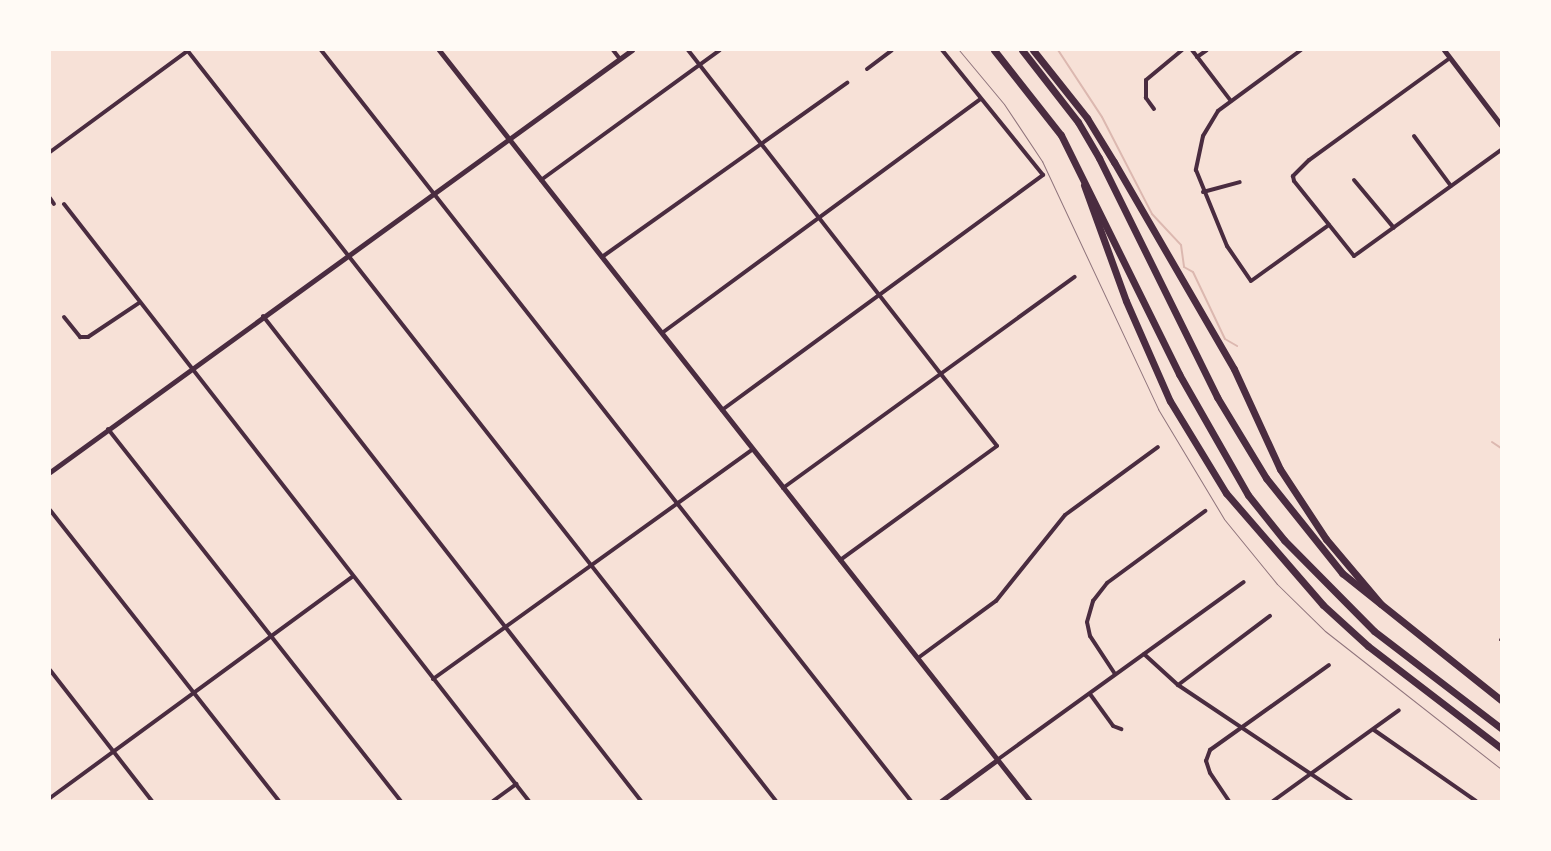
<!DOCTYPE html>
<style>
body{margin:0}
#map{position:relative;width:1551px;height:851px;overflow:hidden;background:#f7e1d7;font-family:"Nunito Sans",sans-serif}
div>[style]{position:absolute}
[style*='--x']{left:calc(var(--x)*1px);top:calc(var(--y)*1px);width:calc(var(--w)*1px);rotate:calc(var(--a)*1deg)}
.stream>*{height:2px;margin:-1px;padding:0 1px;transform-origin:1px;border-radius:1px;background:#dcb8b0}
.service>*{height:2px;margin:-1px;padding:0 1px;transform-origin:1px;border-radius:1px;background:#4a2c40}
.minor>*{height:4px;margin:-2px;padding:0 2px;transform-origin:2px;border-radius:2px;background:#4a2c40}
.tertiary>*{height:5px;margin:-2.5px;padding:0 2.5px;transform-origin:2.5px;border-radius:2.5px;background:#4a2c40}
.motorway>*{height:7px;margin:-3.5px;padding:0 3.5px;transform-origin:3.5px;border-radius:3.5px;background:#4a2c40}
.tram>*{height:1px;margin:-0.5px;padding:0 0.5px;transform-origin:0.5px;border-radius:0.5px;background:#8f747c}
span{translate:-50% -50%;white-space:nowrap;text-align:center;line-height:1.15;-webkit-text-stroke:4.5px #fffaf5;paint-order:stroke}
.frame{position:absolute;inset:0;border:51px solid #fffaf5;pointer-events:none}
</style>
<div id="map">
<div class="stream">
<i style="--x:1058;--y:50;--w:80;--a:56.7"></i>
<i style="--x:1102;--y:117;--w:109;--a:62.7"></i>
<i style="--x:1152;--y:214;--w:42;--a:46.9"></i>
<i style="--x:1181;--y:245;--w:22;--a:82"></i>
<i style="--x:1184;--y:267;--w:10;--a:29"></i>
<i style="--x:1193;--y:272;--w:74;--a:64.5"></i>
<i style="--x:1225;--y:339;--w:14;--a:30"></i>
<i style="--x:1492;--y:442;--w:11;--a:34"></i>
</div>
<div class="service">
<i style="--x:1500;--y:640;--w:2;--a:-63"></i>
</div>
<div class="minor">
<i style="--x:187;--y:50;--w:954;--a:51.89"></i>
<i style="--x:321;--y:50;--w:955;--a:51.85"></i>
<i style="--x:613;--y:50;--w:11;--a:52"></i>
<i style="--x:688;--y:50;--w:502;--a:52.03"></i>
<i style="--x:997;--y:446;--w:194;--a:144"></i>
<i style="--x:1192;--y:50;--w:64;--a:52.6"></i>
<i style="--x:1301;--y:50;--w:103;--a:143.7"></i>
<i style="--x:1218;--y:111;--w:29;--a:121"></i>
<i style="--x:1203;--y:136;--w:35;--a:102"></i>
<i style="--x:1196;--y:170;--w:82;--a:67.8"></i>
<i style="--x:1227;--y:246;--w:42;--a:55.6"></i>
<i style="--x:1251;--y:281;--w:96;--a:-35.7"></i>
<i style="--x:1197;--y:57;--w:12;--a:-35"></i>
<i style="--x:1450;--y:58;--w:174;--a:144.1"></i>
<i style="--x:1309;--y:160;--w:23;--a:135"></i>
<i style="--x:1293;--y:176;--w:5;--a:79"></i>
<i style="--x:1294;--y:181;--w:96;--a:51.3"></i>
<i style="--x:1354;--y:256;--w:181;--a:-35.8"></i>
<i style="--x:867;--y:69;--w:31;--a:-37"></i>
<i style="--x:1154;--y:109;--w:14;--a:-126"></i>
<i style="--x:1146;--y:98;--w:18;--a:-90"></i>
<i style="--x:1146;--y:80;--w:47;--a:-39.8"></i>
<i style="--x:1414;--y:136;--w:62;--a:53.5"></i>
<i style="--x:50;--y:152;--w:172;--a:-36.3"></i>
<i style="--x:541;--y:180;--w:221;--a:-36"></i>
<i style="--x:1354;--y:180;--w:62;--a:50.2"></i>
<i style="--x:1203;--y:192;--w:38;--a:-15"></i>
<i style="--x:50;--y:198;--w:7;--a:56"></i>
<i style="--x:64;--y:204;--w:757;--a:52.09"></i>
<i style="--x:602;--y:257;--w:301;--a:-35.4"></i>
<i style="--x:263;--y:316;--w:615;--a:52.07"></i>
<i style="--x:64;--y:317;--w:26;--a:51"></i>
<i style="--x:80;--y:337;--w:8;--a:0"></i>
<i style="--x:88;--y:337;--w:61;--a:-33.7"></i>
<i style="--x:662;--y:333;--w:395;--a:-36.3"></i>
<i style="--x:722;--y:410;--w:398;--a:-36.2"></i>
<i style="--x:1043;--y:175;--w:161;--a:-128.9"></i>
<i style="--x:108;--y:429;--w:474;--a:51.8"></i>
<i style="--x:783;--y:488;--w:360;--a:-35.9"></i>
<i style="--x:50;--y:510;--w:370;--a:51.8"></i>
<i style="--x:1144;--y:654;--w:46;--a:42.4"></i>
<i style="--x:1178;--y:685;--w:208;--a:33.8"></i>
<i style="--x:918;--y:658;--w:97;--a:-36.2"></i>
<i style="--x:996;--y:601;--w:110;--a:-51.3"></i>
<i style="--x:1065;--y:515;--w:115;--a:-36.2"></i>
<i style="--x:50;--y:670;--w:166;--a:52.1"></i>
<i style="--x:1115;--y:674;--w:45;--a:-123.3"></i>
<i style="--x:1090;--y:636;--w:14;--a:-102"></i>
<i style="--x:1087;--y:622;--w:22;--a:-74"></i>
<i style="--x:1093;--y:601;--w:23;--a:-52"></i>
<i style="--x:1107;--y:583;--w:122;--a:-36.3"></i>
<i style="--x:433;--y:679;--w:394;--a:-35.7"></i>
<i style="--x:1178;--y:685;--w:115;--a:-36.9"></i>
<i style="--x:1090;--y:694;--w:39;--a:54"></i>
<i style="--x:1113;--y:726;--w:9;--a:21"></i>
<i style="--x:1374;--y:730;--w:124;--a:34.8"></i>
<i style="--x:997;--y:760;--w:304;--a:-35.8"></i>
<i style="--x:50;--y:798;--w:374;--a:-36.2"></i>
<i style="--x:493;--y:801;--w:29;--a:-36"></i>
<i style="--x:1229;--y:801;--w:34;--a:-124"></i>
<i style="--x:1210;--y:773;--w:13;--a:-108"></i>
<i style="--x:1206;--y:761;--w:12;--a:-70"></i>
<i style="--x:1210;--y:750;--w:146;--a:-35.5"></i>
<i style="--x:1273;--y:801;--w:155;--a:-35.8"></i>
</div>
<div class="tertiary">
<i style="--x:439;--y:50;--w:956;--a:51.8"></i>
<i style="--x:1444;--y:50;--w:94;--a:52.8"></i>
<i style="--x:50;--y:472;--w:719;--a:-35.95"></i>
<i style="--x:941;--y:801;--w:69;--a:-36.2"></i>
</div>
<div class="motorway">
<i style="--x:994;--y:50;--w:108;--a:51.8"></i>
<i style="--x:1061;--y:135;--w:267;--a:63.7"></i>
<i style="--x:1179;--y:374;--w:139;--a:60.3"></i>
<i style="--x:1248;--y:495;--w:58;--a:51.3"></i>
<i style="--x:1284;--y:540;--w:128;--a:45.3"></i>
<i style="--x:1374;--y:631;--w:160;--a:37.4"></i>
<i style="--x:1022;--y:50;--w:91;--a:52.1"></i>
<i style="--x:1078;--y:122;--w:42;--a:59.7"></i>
<i style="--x:1099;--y:158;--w:267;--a:63.7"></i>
<i style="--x:1217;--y:397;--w:95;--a:58.8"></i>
<i style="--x:1266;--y:478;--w:122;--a:51.3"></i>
<i style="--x:1342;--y:573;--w:203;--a:38.6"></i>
<i style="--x:1033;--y:50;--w:87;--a:51.5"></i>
<i style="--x:1087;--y:118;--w:52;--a:58.5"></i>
<i style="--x:1114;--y:162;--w:239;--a:59.9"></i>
<i style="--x:1234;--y:369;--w:110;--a:65.3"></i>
<i style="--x:1280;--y:469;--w:84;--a:56.7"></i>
<i style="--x:1326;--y:539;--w:85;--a:49.8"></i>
<i style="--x:1084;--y:185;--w:123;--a:70.1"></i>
<i style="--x:1126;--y:301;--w:109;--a:66.3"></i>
<i style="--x:1170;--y:401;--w:108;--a:58.7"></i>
<i style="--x:1226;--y:493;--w:148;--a:49.1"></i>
<i style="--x:1323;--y:605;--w:61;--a:42.3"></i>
<i style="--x:1368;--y:646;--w:168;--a:37.5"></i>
</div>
<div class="tram">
<i style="--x:959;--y:50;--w:70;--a:50.2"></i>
<i style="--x:1004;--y:104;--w:69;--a:56.3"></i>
<i style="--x:1042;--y:161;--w:274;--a:64.9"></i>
<i style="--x:1158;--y:409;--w:128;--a:59"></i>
<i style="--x:1224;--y:519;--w:84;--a:50.8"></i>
<i style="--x:1277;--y:584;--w:67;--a:44.4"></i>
<i style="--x:1325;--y:631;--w:224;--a:38.1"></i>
</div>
<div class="frame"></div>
</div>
